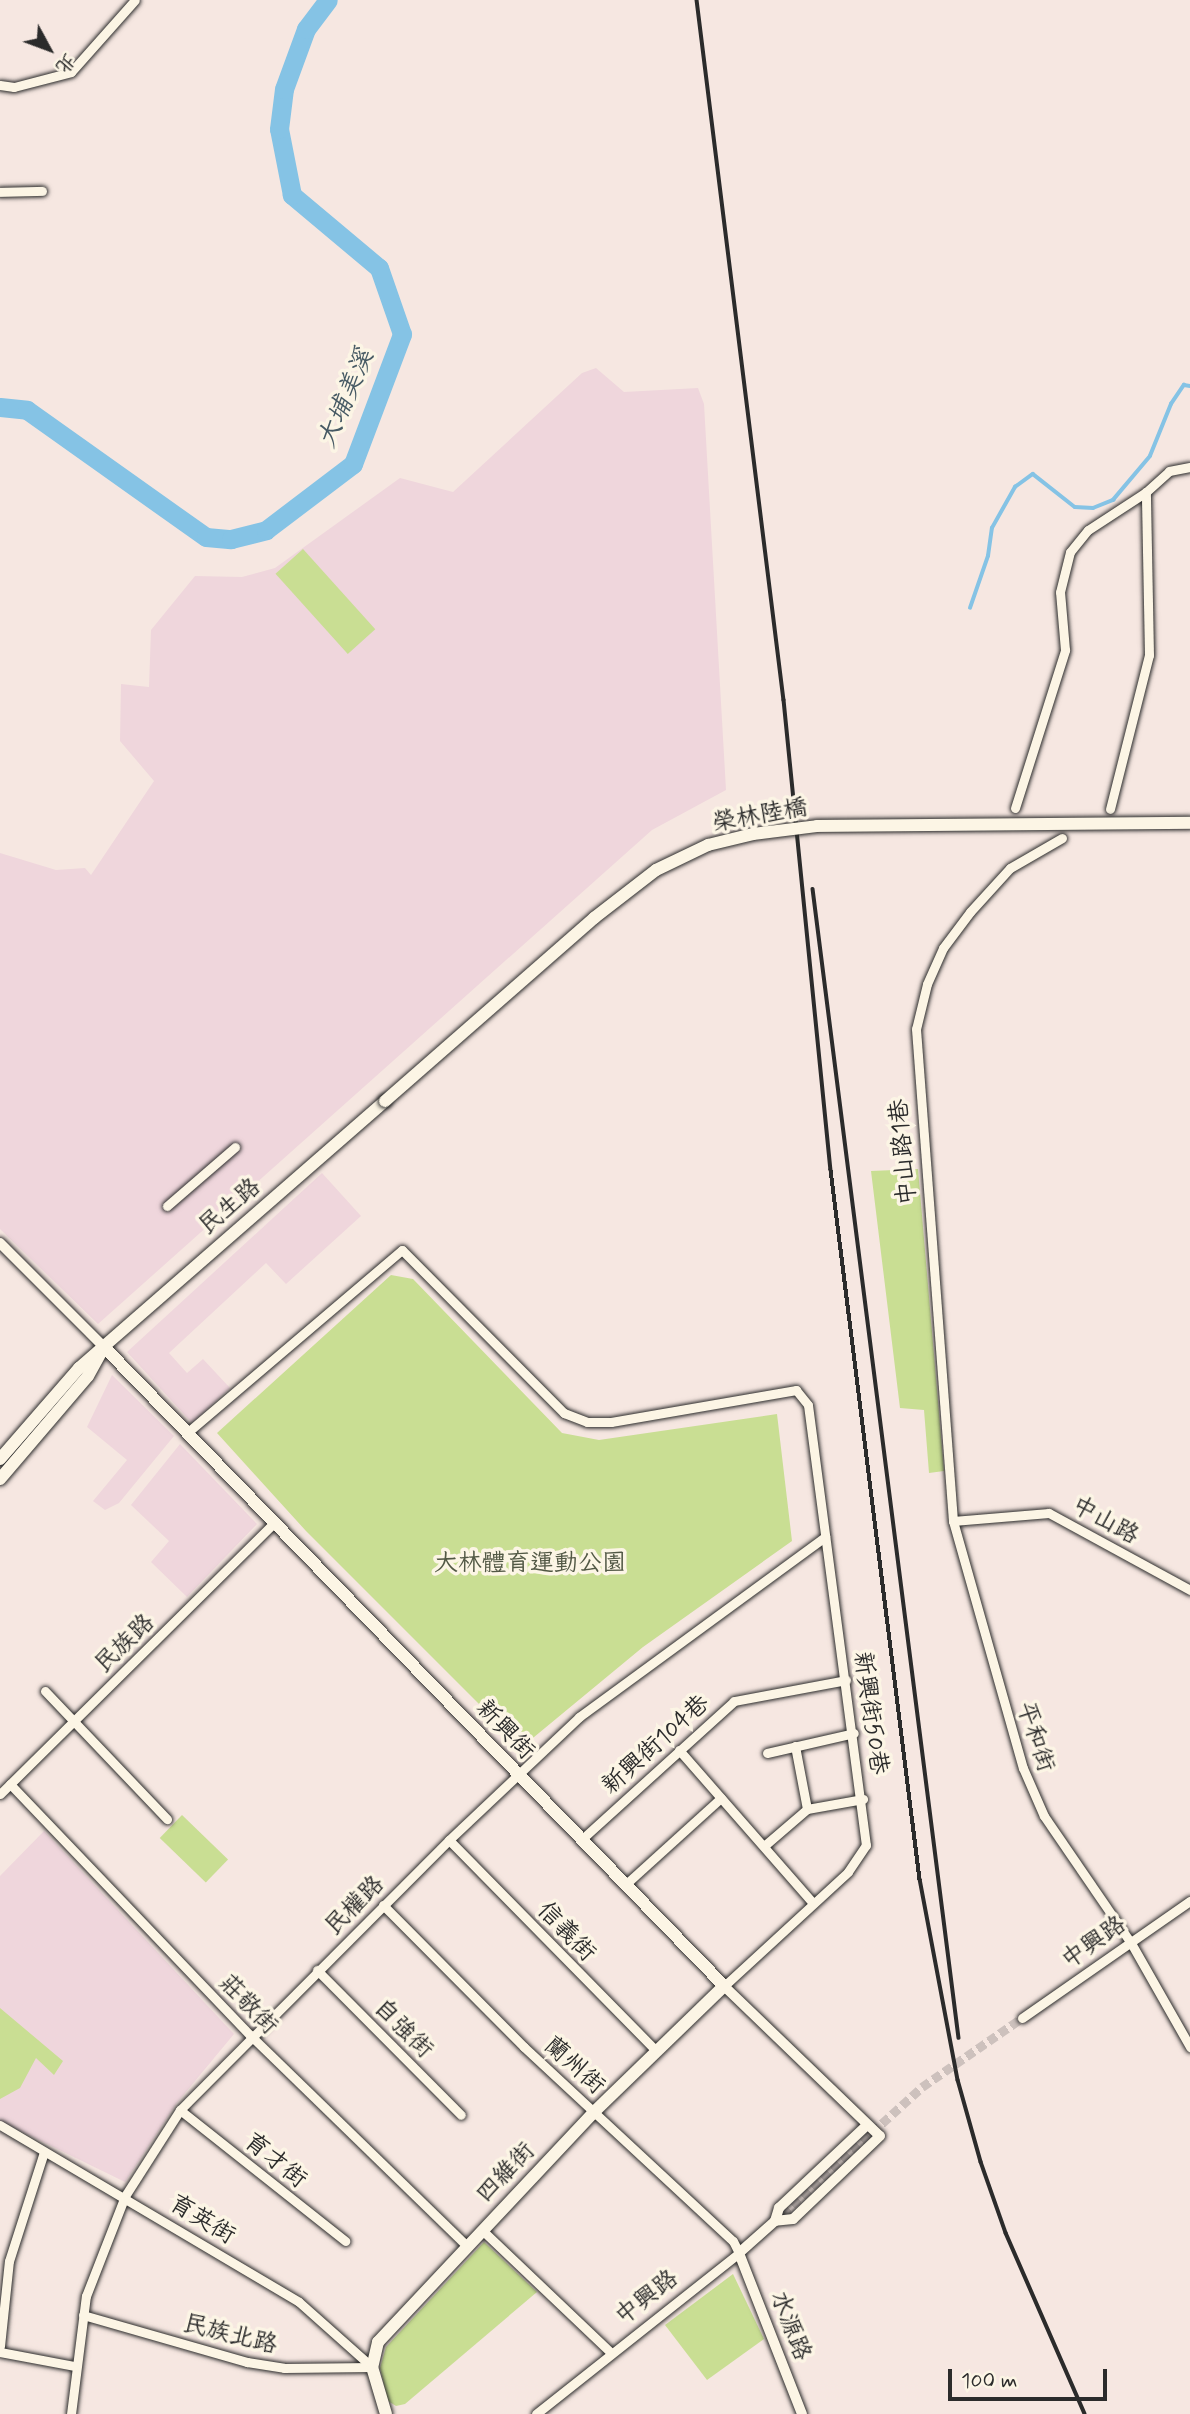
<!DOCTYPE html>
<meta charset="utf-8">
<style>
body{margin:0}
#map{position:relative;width:1190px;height:2414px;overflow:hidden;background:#f6e7e1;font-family:Mynerve,"LXGW WenKai TC",sans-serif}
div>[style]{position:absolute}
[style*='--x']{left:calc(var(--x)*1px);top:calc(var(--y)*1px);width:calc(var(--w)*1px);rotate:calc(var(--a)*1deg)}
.built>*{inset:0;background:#efd6dc}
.green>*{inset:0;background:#c9de93;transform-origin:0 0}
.stream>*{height:3.5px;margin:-1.75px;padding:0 1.75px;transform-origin:1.75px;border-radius:1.75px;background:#85c3e5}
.river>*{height:19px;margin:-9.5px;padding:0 9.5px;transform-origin:9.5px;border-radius:9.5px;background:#85c3e5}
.minor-tunnel>*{height:9px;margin-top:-4.5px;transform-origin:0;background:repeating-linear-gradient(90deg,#cdc1bd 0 9px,transparent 0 13.5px)}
.roads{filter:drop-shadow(0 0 2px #2b2b2b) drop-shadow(0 0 2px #2b2b2b)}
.minor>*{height:9px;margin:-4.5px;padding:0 4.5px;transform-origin:4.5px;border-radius:4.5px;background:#fcf5e5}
.tertiary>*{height:10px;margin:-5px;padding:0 5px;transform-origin:5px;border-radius:5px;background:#fcf5e5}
.secondary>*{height:12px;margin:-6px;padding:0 6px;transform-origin:6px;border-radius:6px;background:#fcf5e5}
.rail>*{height:3.5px;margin:-1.75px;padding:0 1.75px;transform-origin:1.75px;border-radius:1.75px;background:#2b2b2b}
.bridges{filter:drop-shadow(0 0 2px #2b2b2b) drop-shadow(0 0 2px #2b2b2b)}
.secondary-bridge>*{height:12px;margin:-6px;padding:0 6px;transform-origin:6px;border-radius:6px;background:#fcf5e5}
span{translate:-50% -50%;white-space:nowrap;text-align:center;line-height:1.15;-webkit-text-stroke:7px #fcf5e5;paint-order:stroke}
.street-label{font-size:24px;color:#2b2b2b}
.park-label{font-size:24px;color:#525845}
.water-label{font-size:26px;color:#465963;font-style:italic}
.north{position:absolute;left:14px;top:14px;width:70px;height:70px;-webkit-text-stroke:5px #fcf5e5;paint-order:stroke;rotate:131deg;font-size:19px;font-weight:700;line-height:28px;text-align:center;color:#2b2b2b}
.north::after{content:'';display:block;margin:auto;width:24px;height:32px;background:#2b2b2b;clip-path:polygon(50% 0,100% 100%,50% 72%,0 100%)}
.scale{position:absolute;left:948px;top:2369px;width:159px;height:32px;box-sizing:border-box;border:4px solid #2b2b2b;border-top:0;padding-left:9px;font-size:21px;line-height:24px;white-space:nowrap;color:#2b2b2b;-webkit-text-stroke:5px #fcf5e5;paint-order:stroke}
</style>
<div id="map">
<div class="built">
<i style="clip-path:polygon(596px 368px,624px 392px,698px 388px,704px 404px,726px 790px,652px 830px,98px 1324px,0 1229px,0 853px,56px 870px,85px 868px,91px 875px,154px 781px,120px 741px,121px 684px,149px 687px,151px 630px,195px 576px,242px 577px,275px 568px,400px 478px,453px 492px,582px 373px)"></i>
<i style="clip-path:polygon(322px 1173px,361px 1216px,286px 1284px,266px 1263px,169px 1353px,187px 1373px,203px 1359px,230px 1388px,192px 1423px,127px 1352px)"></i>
<i style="clip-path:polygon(112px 1375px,174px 1436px,119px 1503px,105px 1510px,93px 1501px,127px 1460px,87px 1427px)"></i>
<i style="clip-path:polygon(180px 1444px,257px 1524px,187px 1597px,151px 1562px,169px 1541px,131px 1505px)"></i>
<i style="clip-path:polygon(44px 1831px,234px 2034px,176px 2104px,125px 2182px,0 2121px,0 1876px)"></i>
</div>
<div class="green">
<i style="left:303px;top:549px;width:108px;height:37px;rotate:48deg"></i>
<i style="clip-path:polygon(918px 1169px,944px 1471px,929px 1473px,924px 1410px,900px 1408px,871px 1171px)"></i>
<i style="clip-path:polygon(391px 1275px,413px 1279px,562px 1433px,599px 1440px,777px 1414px,792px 1541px,643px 1647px,522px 1747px,306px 1531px,217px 1433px)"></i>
<i style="left:182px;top:1815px;width:64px;height:32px;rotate:44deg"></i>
<i style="clip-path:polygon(0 2008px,63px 2061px,54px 2075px,36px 2058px,20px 2088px,0 2099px)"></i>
<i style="clip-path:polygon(484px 2242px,537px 2292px,405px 2404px,396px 2406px,388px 2401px,380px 2368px,386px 2347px)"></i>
<i style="clip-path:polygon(733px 2274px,764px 2339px,707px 2380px,665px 2325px)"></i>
</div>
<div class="stream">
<i style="--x:970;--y:608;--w:55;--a:-70.9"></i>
<i style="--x:988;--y:556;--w:28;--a:-82"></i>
<i style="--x:992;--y:528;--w:47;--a:-60.7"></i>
<i style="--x:1015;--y:487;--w:22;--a:-36"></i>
<i style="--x:1033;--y:474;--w:53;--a:38.2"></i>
<i style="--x:1075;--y:507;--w:18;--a:3"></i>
<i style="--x:1093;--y:508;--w:22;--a:-22"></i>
<i style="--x:1113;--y:500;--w:57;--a:-49.9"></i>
<i style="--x:1150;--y:456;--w:56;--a:-68"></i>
<i style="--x:1171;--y:404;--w:23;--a:-56"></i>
<i style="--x:1184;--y:385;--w:6;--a:9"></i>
</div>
<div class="river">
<i style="--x:0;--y:407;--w:27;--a:6"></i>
<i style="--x:27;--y:410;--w:219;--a:35.4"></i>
<i style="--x:206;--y:537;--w:25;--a:5"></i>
<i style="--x:231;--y:539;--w:36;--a:-14"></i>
<i style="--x:266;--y:530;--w:109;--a:-37.2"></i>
<i style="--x:353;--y:464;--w:139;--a:-69.3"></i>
<i style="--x:402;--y:334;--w:70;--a:-109.2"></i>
<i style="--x:379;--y:268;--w:114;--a:-140"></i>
<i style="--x:292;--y:195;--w:67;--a:-101.1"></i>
<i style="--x:279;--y:129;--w:40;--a:-82.9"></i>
<i style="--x:284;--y:89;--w:64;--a:-69.9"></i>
<i style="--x:306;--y:29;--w:36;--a:-53"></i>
</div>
<div class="minor-tunnel">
<i style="--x:782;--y:2214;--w:189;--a:-42.2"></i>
<i style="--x:922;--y:2087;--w:121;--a:-34.6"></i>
</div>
<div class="roads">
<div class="minor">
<i style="--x:0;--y:85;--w:14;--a:8"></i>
<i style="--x:14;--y:87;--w:59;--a:-14.7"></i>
<i style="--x:71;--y:72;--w:96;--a:-48.4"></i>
<i style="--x:0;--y:192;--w:42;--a:-1.4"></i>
<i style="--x:1015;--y:808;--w:166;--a:-72.4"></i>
<i style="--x:1065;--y:650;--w:58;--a:-94.9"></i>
<i style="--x:1060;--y:592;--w:41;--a:-76"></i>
<i style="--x:1070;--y:552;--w:28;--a:-51"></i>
<i style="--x:1088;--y:530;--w:69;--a:-33.2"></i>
<i style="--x:1146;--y:492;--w:31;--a:-42"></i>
<i style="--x:1169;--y:471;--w:21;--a:-11"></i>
<i style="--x:1110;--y:809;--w:159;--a:-75.8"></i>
<i style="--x:1149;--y:655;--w:163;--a:-91.1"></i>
<i style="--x:1062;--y:838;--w:60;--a:150"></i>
<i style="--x:1010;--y:868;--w:59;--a:132.3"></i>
<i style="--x:970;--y:912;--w:45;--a:126.9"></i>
<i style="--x:943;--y:948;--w:39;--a:114"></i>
<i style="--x:927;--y:984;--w:46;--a:103.7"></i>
<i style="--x:916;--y:1029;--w:493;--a:85.7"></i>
<i style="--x:953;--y:1521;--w:257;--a:74.2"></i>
<i style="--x:1023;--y:1768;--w:52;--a:66.4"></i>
<i style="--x:1044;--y:1816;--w:154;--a:55.6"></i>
<i style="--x:1131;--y:1943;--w:120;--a:60.4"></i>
<i style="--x:167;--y:1206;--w:90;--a:-40.9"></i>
<i style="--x:188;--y:1432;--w:281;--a:-40.4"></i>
<i style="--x:402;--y:1250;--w:230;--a:45.2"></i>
<i style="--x:564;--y:1413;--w:25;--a:21"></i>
<i style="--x:587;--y:1422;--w:24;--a:0"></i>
<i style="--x:611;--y:1422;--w:188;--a:-9.8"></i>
<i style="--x:796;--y:1390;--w:19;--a:51"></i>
<i style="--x:808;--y:1405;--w:444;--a:82.5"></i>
<i style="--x:866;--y:1845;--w:32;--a:124"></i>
<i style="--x:848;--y:1872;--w:168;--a:137.4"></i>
<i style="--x:953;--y:1521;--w:96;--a:-4.8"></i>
<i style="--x:1049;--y:1513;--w:161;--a:28.6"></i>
<i style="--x:45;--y:1691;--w:177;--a:46.4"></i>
<i style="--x:795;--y:1746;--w:64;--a:79.2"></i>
<i style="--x:679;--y:1750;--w:203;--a:48.8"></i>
<i style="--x:767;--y:1753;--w:89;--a:-12.9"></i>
<i style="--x:10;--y:1784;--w:347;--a:46.3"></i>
<i style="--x:250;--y:2035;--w:301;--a:44.2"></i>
<i style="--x:0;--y:1794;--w:387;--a:-44.7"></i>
<i style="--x:582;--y:1839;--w:205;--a:-42.2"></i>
<i style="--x:734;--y:1701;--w:114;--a:-10.6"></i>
<i style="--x:449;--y:1840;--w:296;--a:45.5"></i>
<i style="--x:764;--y:1846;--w:57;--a:-40.7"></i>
<i style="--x:807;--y:1809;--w:57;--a:-10.1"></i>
<i style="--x:626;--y:1884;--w:128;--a:-42.2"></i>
<i style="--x:383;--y:1905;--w:200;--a:45.2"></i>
<i style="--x:524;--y:2047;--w:285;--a:42.9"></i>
<i style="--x:733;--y:2241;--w:13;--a:63"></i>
<i style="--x:739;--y:2253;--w:259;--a:141.6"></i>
<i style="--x:317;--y:1970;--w:204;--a:45.2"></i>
<i style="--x:1022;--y:2018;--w:205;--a:-34.9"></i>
<i style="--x:180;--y:2110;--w:211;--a:38.4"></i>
<i style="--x:0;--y:2125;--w:347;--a:30.6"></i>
<i style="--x:299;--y:2302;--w:98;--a:41.7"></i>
<i style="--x:482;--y:2230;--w:177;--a:43.6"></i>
<i style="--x:83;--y:2315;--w:171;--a:16"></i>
<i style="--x:247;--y:2362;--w:37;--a:9"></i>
<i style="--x:284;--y:2368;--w:88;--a:-0.7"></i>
<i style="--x:0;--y:2346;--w:85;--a:-84"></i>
<i style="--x:9;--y:2261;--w:114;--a:-72.2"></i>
<i style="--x:0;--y:2352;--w:75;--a:10.7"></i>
<i style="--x:71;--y:2414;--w:119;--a:-82.8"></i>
<i style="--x:86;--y:2296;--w:107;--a:-68.7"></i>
<i style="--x:125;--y:2196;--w:102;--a:-57.4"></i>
<i style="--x:180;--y:2110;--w:381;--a:-45.1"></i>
<i style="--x:449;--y:1840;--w:179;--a:-43.4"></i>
<i style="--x:579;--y:1717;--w:305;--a:-36.2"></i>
</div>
<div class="tertiary">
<i style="--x:0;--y:1243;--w:147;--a:45"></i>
<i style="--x:724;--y:1986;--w:216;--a:43.9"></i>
<i style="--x:880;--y:2136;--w:120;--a:136.3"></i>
<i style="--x:793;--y:2219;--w:18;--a:174"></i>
<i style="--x:802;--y:2414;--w:173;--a:-111.4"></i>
<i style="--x:739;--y:2253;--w:48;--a:-41.6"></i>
<i style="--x:775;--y:2221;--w:14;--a:-73"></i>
<i style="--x:779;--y:2208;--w:121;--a:-43.3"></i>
</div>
<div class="secondary">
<i style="--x:104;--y:1347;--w:890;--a:45.86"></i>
<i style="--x:724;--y:1986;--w:180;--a:135.9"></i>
<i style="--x:595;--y:2111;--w:317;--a:133.2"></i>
<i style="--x:378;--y:2342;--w:26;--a:103"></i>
<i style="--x:372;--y:2367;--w:49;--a:73.4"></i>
<i style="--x:0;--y:1459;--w:121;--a:-49"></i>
<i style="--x:79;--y:1368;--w:406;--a:-41.1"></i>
<i style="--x:0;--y:1479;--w:135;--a:-49.5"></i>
<i style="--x:88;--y:1376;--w:25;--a:-61"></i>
</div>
</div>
<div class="rail">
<i style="--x:697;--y:0;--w:705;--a:82.92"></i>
<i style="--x:784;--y:700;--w:472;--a:84.3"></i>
<i style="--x:831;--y:1170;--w:715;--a:82.85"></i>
<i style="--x:920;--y:1879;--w:205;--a:79.3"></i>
<i style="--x:958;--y:2080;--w:85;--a:74.3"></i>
<i style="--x:981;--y:2162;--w:75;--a:70.6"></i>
<i style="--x:1006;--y:2233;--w:197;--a:66.4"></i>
<i style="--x:813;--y:889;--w:1158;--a:82.76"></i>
</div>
<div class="bridges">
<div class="secondary-bridge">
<i style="--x:385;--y:1101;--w:278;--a:-41.2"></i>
<i style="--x:594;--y:918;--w:78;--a:-37.7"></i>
<i style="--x:656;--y:870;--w:58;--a:-25.7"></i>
<i style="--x:708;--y:845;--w:46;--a:-13.7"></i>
<i style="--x:753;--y:834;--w:64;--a:-7.1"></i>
<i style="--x:817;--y:826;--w:373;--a:-0.5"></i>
</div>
</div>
<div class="street-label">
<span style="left:760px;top:816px;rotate:-10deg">榮林陸橋</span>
<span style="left:904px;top:1152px;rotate:-95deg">中山路1巷</span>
<span style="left:230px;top:1207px;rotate:-40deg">民生路</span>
<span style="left:1105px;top:1521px;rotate:29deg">中山路</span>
<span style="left:125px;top:1644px;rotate:-44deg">民族路</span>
<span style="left:870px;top:1713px;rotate:82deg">新興街50巷</span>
<span style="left:505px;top:1730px;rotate:46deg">新興街</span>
<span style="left:1035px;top:1737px;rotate:72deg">平和街</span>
<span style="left:656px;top:1745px;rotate:-42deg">新興街104巷</span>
<span style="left:355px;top:1906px;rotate:-45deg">民權路</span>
<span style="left:566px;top:1932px;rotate:46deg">信義街</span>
<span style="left:1094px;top:1943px;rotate:-35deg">中興路</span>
<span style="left:248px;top:2005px;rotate:46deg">莊敬街</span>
<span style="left:403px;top:2029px;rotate:45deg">自強街</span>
<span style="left:574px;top:2066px;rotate:42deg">蘭州街</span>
<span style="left:275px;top:2161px;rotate:39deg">育才街</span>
<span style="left:506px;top:2173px;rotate:-46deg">四維街</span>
<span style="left:202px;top:2220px;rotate:31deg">育英街</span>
<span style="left:647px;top:2298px;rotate:-38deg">中興路</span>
<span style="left:790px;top:2326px;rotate:69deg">水源路</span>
<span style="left:230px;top:2335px;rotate:14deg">民族北路</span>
</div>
<div class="park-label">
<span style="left:530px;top:1564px">大林體育運動公園</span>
</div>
<div class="water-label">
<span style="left:347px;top:399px;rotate:-67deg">大埔美溪</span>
</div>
<div class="north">北</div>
<div class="scale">100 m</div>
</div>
